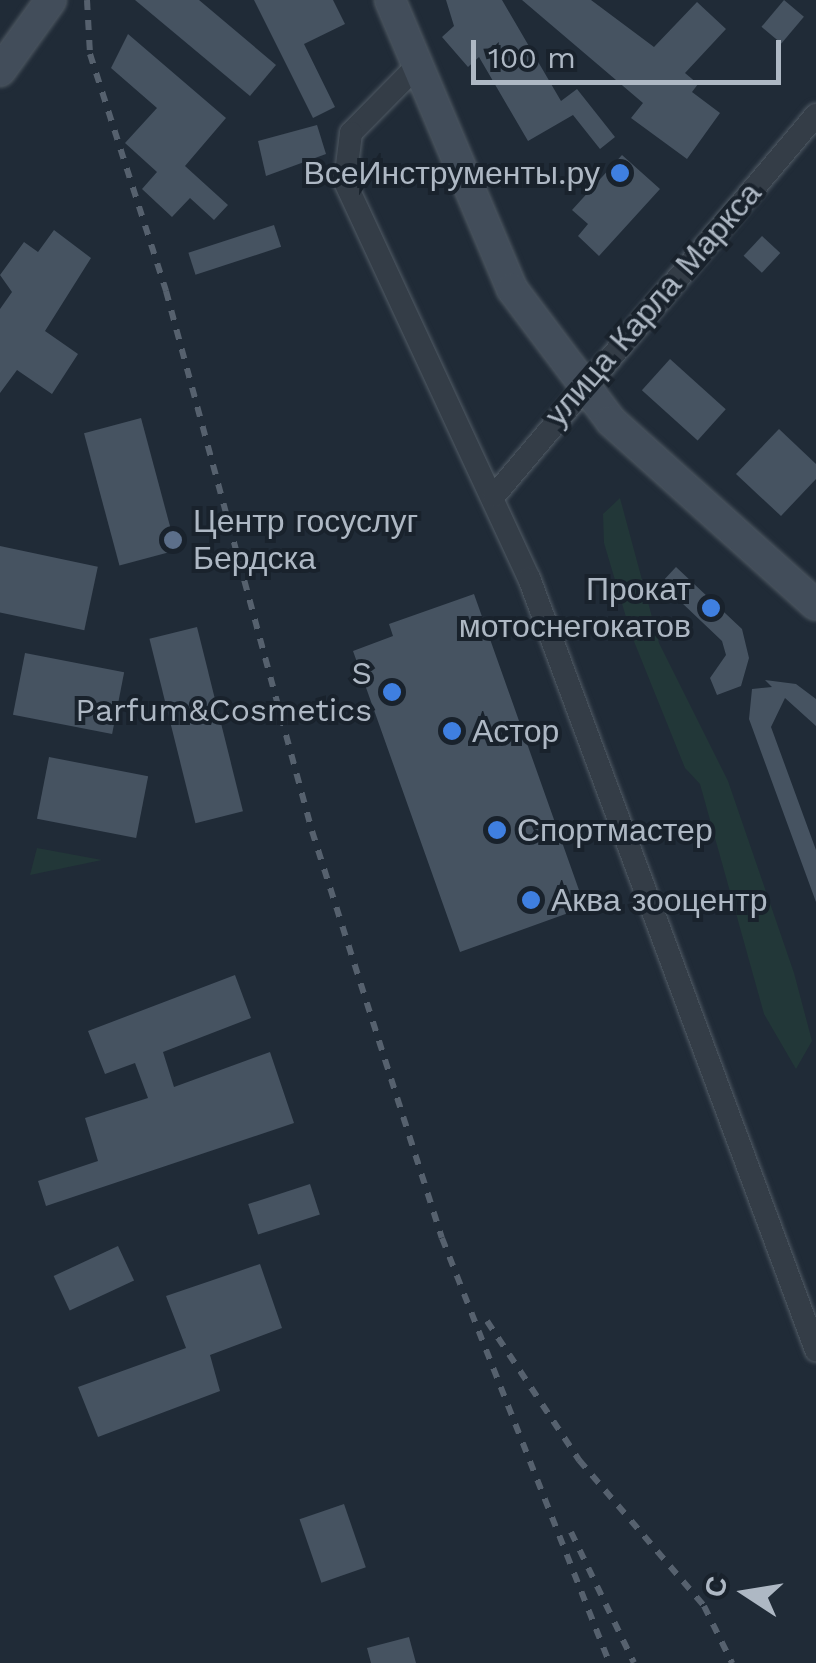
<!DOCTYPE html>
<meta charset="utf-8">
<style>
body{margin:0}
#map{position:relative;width:816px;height:1663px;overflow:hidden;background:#202b37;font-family:"Work Sans",sans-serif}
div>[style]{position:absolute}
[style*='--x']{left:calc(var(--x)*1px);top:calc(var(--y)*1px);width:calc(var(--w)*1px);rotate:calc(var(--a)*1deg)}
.green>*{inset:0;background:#223738}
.building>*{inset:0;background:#465361;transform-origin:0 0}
.roads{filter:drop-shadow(0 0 2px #515b65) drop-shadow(0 0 2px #515b65)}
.street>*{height:22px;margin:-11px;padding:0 11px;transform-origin:11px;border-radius:11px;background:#343d47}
.secondary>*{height:30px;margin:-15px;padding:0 15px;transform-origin:15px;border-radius:15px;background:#424d5a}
.rail>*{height:6px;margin-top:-3px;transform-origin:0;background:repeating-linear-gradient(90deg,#56616e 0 10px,transparent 0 20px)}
.dots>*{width:28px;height:28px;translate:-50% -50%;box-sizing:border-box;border:5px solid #19222c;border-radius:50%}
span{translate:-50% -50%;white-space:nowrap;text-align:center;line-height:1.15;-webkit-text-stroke:8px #19222c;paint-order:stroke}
.poi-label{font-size:32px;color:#aeb8c4}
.right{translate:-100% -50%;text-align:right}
.left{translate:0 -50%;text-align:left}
.street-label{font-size:32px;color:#aeb8c4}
.north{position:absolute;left:696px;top:1543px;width:100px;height:100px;-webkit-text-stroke:8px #19222c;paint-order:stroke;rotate:282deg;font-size:28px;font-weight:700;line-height:40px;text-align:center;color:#aeb8c4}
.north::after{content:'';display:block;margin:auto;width:35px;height:45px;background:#aeb8c4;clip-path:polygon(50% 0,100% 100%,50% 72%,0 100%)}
.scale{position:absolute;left:471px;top:40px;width:310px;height:45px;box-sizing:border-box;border:5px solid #aeb8c4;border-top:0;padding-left:12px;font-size:30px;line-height:35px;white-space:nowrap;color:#aeb8c4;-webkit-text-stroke:8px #19222c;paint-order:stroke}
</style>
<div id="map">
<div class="green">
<i style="clip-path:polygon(620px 498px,659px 643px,728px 781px,794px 973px,812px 1041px,796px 1069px,764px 1014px,700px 784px,685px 768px,631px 634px,604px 543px,603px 514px)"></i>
<i style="clip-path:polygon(37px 848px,102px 860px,30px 875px)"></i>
</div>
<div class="building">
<i style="clip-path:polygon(135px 0,199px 0,276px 65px,250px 96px)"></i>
<i style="clip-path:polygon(254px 0,333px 0,345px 24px,304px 44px,335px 107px,313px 118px)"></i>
<i style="clip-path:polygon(446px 0,502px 0,561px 101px,577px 89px,615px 137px,600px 149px,573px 115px,528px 141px,479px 57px,468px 67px,442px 37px,454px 26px)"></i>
<i style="clip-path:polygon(522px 0,591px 0,654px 47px,697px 2px,726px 29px,685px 73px,698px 84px,692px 92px,720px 113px,687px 159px,631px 118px,643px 103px)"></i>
<i style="left:784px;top:0;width:26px;height:35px;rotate:40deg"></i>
<i style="clip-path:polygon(128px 34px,226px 118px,185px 166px,228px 205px,214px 220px,190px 198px,172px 217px,142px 189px,157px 172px,125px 143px,157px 108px,111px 68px)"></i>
<i style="clip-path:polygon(317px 125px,326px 154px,266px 176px,258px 141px)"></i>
<i style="clip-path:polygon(622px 155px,660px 189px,599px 256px,578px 236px,588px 224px,572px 210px)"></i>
<i style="left:274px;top:225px;width:23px;height:90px;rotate:72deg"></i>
<i style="clip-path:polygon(54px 230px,91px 258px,45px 331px,78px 354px,52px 394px,17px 370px,0 393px,0 309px,12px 292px,0 275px,24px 242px,38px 252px)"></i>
<i style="left:762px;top:236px;width:25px;height:27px;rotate:43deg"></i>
<i style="left:670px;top:359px;width:75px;height:42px;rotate:42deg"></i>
<i style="left:141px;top:418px;width:137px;height:59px;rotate:75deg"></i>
<i style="clip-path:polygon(779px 429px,816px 464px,816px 479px,781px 516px,736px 474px)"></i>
<i style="left:0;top:546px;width:100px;height:65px;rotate:12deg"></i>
<i style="clip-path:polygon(676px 567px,742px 629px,749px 658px,741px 686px,717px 695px,710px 678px,726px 655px,722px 641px,661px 583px)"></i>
<i style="clip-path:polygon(474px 594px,585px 907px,460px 952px,353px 651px,393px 636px,389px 624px)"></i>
<i style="left:197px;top:627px;width:190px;height:49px;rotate:76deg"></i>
<i style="left:25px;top:653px;width:101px;height:63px;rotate:11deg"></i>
<i style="clip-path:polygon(765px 680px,796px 684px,816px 699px,816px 726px,785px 698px,771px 727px,816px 850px,816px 902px,749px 719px,752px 689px,772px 687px)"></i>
<i style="left:49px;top:757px;width:101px;height:63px;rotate:11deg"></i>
<i style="clip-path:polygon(235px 975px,251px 1018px,163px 1052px,174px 1087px,270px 1052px,294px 1123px,46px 1206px,38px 1181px,98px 1161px,85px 1118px,148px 1098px,135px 1063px,105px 1074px,88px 1031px)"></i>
<i style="left:310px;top:1184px;width:32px;height:65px;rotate:72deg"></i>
<i style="left:118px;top:1246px;width:38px;height:71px;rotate:65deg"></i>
<i style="clip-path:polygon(260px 1264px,282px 1328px,210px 1355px,220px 1391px,98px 1437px,78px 1387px,186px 1348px,166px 1296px)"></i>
<i style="left:344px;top:1504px;width:67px;height:47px;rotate:71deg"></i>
<i style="clip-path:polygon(409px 1637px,416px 1663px,371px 1663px,367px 1648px)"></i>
</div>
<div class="roads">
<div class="street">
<i style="--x:418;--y:65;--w:95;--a:134.6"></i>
<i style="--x:351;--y:133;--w:49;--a:97"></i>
<i style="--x:345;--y:182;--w:437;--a:65.1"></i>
<i style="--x:529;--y:578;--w:824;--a:69.61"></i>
<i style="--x:494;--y:496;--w:499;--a:-49.8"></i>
</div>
<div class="secondary">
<i style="--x:390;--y:0;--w:314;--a:67.1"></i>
<i style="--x:512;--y:289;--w:165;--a:53.1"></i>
<i style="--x:611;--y:421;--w:275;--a:41.9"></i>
<i style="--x:0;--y:71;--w:87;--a:-54.3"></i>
</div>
</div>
<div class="rail">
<i style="--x:87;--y:0;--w:54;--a:86.8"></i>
<i style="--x:90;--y:54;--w:249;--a:72.2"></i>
<i style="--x:166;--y:291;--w:559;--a:74.87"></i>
<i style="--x:312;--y:831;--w:427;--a:72.3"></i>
<i style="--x:442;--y:1238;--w:457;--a:68.5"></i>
<i style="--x:487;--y:1321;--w:167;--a:56.5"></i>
<i style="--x:579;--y:1460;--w:192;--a:49.4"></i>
<i style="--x:704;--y:1606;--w:64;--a:63.8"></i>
<i style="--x:571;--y:1532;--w:145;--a:64.3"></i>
</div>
<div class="dots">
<i style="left:620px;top:173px;background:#3f7fe0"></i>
<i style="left:173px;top:540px;background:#5c6f8a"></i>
<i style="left:711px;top:608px;background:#3f7fe0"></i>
<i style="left:392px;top:692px;background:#3f7fe0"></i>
<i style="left:452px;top:731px;background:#3f7fe0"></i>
<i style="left:497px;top:830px;background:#3f7fe0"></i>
<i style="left:531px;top:900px;background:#3f7fe0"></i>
</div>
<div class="poi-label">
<span class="right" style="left:600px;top:173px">ВсеИнструменты.ру</span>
<span class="left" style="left:193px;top:540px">Центр госуслуг<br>Бердска</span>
<span class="right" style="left:691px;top:608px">Прокат<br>мотоснегокатов</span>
<span class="right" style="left:372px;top:692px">S<br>Parfum&amp;Cosmetics</span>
<span class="left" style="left:472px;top:731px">Астор</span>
<span class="left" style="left:517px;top:830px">Спортмастер</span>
<span class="left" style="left:551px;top:900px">Аква зооцентр</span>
</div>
<div class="street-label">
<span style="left:653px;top:304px;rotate:-49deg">улица Карла Маркса</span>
</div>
<div class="north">С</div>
<div class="scale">100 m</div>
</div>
